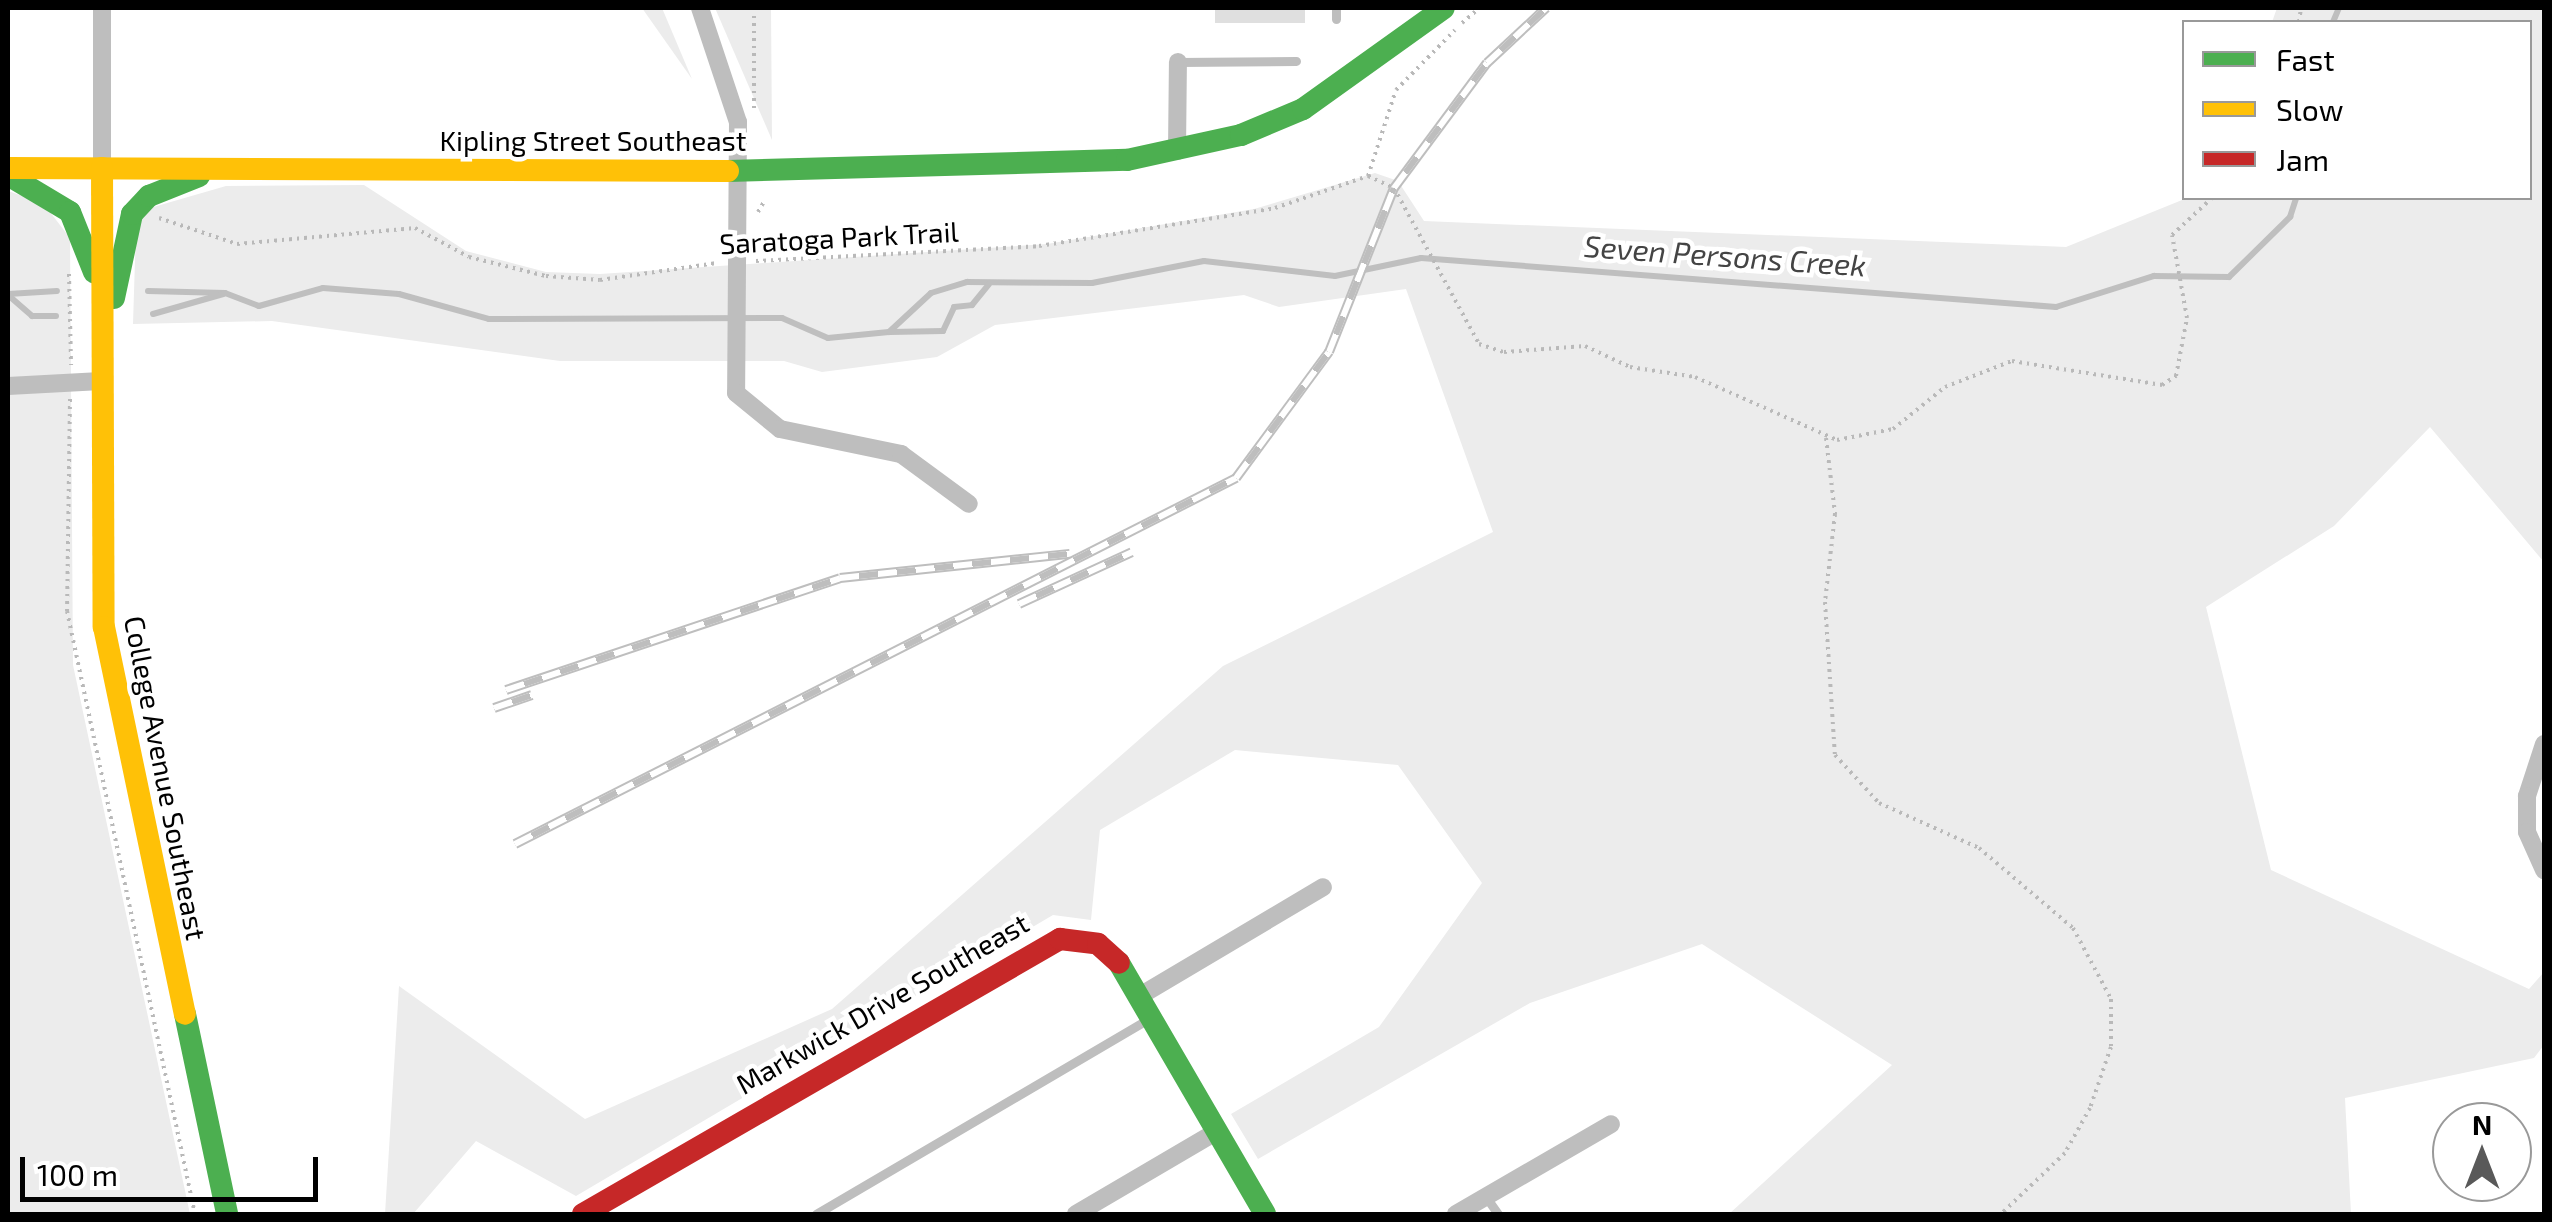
<!DOCTYPE html>
<style>
body{margin:0}
#map{position:relative;width:2552px;height:1222px;overflow:hidden;background:#fff;font-family:"Exo 2",sans-serif}
div>[style]{position:absolute}
[style*='--x']{left:calc(var(--x)*1px);top:calc(var(--y)*1px);width:calc(var(--w)*1px);rotate:calc(var(--a)*1deg)}
.green>*{inset:0;background:#ececec}
.stream>*{height:6px;margin:-3px;padding:0 3px;transform-origin:3px;border-radius:3px;background:#bfbfbf}
.building>*{inset:0;background:#dfdfdf;transform-origin:0 0}
.path>*{height:4px;margin-top:-2px;transform-origin:0;background:repeating-linear-gradient(90deg,#b9b9b9 0 2.5px,transparent 0 7.5px)}
.lane>*{height:9px;margin:-4.5px;padding:0 4.5px;transform-origin:4.5px;border-radius:4.5px;background:#bebebe}
.street>*{height:18px;margin:-9px;padding:0 9px;transform-origin:9px;border-radius:9px;background:#bebebe}
.fast>*{height:22px;margin:-11px;padding:0 11px;transform-origin:11px;border-radius:11px;background:#4caf50}
.slow>*{height:22px;margin:-11px;padding:0 11px;transform-origin:11px;border-radius:11px;background:#ffc107}
.jam>*{height:22px;margin:-11px;padding:0 11px;transform-origin:11px;border-radius:11px;background:#c62828}
.rail>*{height:10px;margin-top:-5px;transform-origin:0;background:repeating-linear-gradient(90deg,#fff 0 19px,#bebebe 0 38px);box-sizing:border-box;border-block:2px solid #bebebe}
span{translate:-50% -50%;white-space:nowrap;text-align:center;line-height:1.15;-webkit-text-stroke:9px #fff;paint-order:stroke}
.street-label{font-size:28px;color:#000}
.water-label{font-size:30px;color:#444;font-style:italic}
.frame{position:absolute;inset:0;border:10px solid #000;pointer-events:none}
.legend{position:absolute;left:2182px;top:20px;width:350px;height:180px;box-sizing:border-box;background:#fff;border:2px solid #999;margin:0;padding:12px 18px;list-style:none;font-size:30px;color:#000}
.legend li{display:flex;align-items:center;gap:20px;height:50px}
.legend b{width:50px;border:2px solid #999}
.north{position:absolute;left:2432px;top:1102px;width:100px;height:100px;box-sizing:border-box;background:#fff;border:2px solid #999;border-radius:50%;rotate:0deg;font-size:28px;font-weight:700;line-height:40px;text-align:center;color:#000}
.north::after{content:'';display:block;margin:auto;width:35px;height:45px;background:#595959;clip-path:polygon(50% 0,100% 100%,50% 72%,0 100%)}
.scale{position:absolute;left:20px;top:1157px;width:298px;height:45px;box-sizing:border-box;border:5px solid #000;border-top:0;padding-left:12px;font-size:30px;line-height:35px;white-space:nowrap;color:#000;-webkit-text-stroke:8px #fff;paint-order:stroke}
</style>
<div id="map">
<div class="green">
<i style="clip-path:polygon(642px 8px,662px 8px,692px 79px)"></i>
<i style="clip-path:polygon(715px 8px,771px 8px,772px 140px)"></i>
<i style="clip-path:polygon(2277px 8px,2544px 8px,2544px 562px,2430px 427px,2334px 526px,2206px 607px,2271px 870px,2529px 989px,2544px 972px,2544px 1045px,2534px 1058px,2345px 1098px,2351px 1214px,1729px 1214px,1892px 1065px,1702px 944px,1530px 1003px,1258px 1159px,1231px 1114px,1379px 1027px,1482px 883px,1398px 765px,1235px 750px,1100px 830px,1091px 920px,1053px 915px,576px 1196px,476px 1141px,413px 1214px,385px 1214px,399px 986px,585px 1119px,832px 1009px,1223px 666px,1493px 532px,1406px 289px,1279px 307px,1244px 295px,995px 325px,937px 357px,822px 372px,784px 361px,560px 361px,272px 321px,133px 324px,136px 228px,150px 208px,226px 186px,364px 185px,466px 251px,546px 272px,600px 274px,1047px 244px,1254px 209px,1375px 173px,1398px 181px,1424px 221px,2066px 247px,2187px 198px,2530px 198px,2530px 22px,2272px 22px)"></i>
<i style="clip-path:polygon(8px 191px,43px 203px,70px 238px,73px 665px,190px 1214px,8px 1214px)"></i>
</div>
<div class="stream">
<i style="--x:2333;--y:22;--w:15;--a:-67"></i>
<i style="--x:148;--y:291;--w:77;--a:1.5"></i>
<i style="--x:225;--y:293;--w:36;--a:21"></i>
<i style="--x:259;--y:306;--w:66;--a:-15.7"></i>
<i style="--x:323;--y:288;--w:76;--a:4.5"></i>
<i style="--x:399;--y:294;--w:93;--a:15.5"></i>
<i style="--x:489;--y:319;--w:293;--a:-0.2"></i>
<i style="--x:782;--y:318;--w:50;--a:23.5"></i>
<i style="--x:828;--y:338;--w:61;--a:-5.6"></i>
<i style="--x:889;--y:332;--w:57;--a:-42.9"></i>
<i style="--x:931;--y:293;--w:38;--a:-17"></i>
<i style="--x:967;--y:282;--w:125;--a:0.5"></i>
<i style="--x:1092;--y:283;--w:114;--a:-11.1"></i>
<i style="--x:1204;--y:261;--w:132;--a:6.5"></i>
<i style="--x:1335;--y:276;--w:88;--a:-11.8"></i>
<i style="--x:1421;--y:258;--w:637;--a:4.41"></i>
<i style="--x:2056;--y:307;--w:103;--a:-17.6"></i>
<i style="--x:2154;--y:276;--w:75;--a:0.8"></i>
<i style="--x:2229;--y:277;--w:86;--a:-44.5"></i>
<i style="--x:2290;--y:217;--w:20;--a:-72"></i>
<i style="--x:8;--y:294;--w:49;--a:-3.5"></i>
<i style="--x:8;--y:295;--w:32;--a:41"></i>
<i style="--x:32;--y:316;--w:24;--a:0"></i>
<i style="--x:153;--y:314;--w:73;--a:-15.9"></i>
<i style="--x:890;--y:332;--w:53;--a:-1.1"></i>
<i style="--x:943;--y:331;--w:26;--a:-65"></i>
<i style="--x:954;--y:307;--w:18;--a:-6"></i>
<i style="--x:972;--y:305;--w:27;--a:-51"></i>
</div>
<div class="building">
<i style="left:1215px;top:8px;width:90px;height:15px"></i>
</div>
<div class="path">
<i style="--x:754;--y:8;--w:100;--a:90"></i>
<i style="--x:2299;--y:22;--w:14;--a:-82"></i>
<i style="--x:1462;--y:23;--w:23;--a:-41"></i>
<i style="--x:1368;--y:176;--w:90;--a:-72"></i>
<i style="--x:1396;--y:90;--w:84;--a:-45.5"></i>
<i style="--x:758;--y:212;--w:14;--a:-60"></i>
<i style="--x:159;--y:218;--w:82;--a:18.4"></i>
<i style="--x:237;--y:244;--w:179;--a:-5.1"></i>
<i style="--x:415;--y:228;--w:61;--a:28.2"></i>
<i style="--x:469;--y:257;--w:79;--a:13.9"></i>
<i style="--x:546;--y:276;--w:54;--a:4.2"></i>
<i style="--x:600;--y:280;--w:118;--a:-8.3"></i>
<i style="--x:756;--y:261;--w:283;--a:-3"></i>
<i style="--x:1039;--y:246;--w:239;--a:-9.1"></i>
<i style="--x:1275;--y:208;--w:98;--a:-19"></i>
<i style="--x:1368;--y:176;--w:29;--a:25"></i>
<i style="--x:1394;--y:188;--w:178;--a:61.4"></i>
<i style="--x:1479;--y:344;--w:26;--a:18"></i>
<i style="--x:1504;--y:352;--w:81;--a:-4.2"></i>
<i style="--x:1585;--y:346;--w:50;--a:25"></i>
<i style="--x:1630;--y:367;--w:66;--a:8.7"></i>
<i style="--x:1695;--y:377;--w:155;--a:23.9"></i>
<i style="--x:1837;--y:440;--w:57;--a:-11.1"></i>
<i style="--x:1893;--y:429;--w:67;--a:-38.9"></i>
<i style="--x:1945;--y:387;--w:72;--a:-21.2"></i>
<i style="--x:2012;--y:361;--w:152;--a:9.1"></i>
<i style="--x:2162;--y:385;--w:17;--a:-33"></i>
<i style="--x:2176;--y:376;--w:59;--a:-79.3"></i>
<i style="--x:2187;--y:318;--w:84;--a:-100.2"></i>
<i style="--x:2172;--y:235;--w:54;--a:-42.8"></i>
<i style="--x:69;--y:274;--w:91;--a:88.7"></i>
<i style="--x:70;--y:399;--w:212;--a:90.8"></i>
<i style="--x:67;--y:611;--w:616;--a:78.02"></i>
<i style="--x:1826;--y:438;--w:77;--a:83.2"></i>
<i style="--x:1835;--y:514;--w:89;--a:96.5"></i>
<i style="--x:1825;--y:602;--w:153;--a:86.3"></i>
<i style="--x:1835;--y:755;--w:65;--a:47.5"></i>
<i style="--x:1879;--y:803;--w:110;--a:24.2"></i>
<i style="--x:1979;--y:848;--w:123;--a:40.4"></i>
<i style="--x:2073;--y:928;--w:81;--a:61.8"></i>
<i style="--x:2111;--y:999;--w:48;--a:90"></i>
<i style="--x:2111;--y:1047;--w:65;--a:109"></i>
<i style="--x:2090;--y:1108;--w:51;--a:119.1"></i>
<i style="--x:2065;--y:1153;--w:88;--a:136.4"></i>
</div>
<div class="lane">
<i style="--x:1336;--y:8;--w:11;--a:90"></i>
<i style="--x:1178;--y:62;--w:118;--a:-0.5"></i>
<i style="--x:1486;--y:1197;--w:21;--a:55"></i>
<i style="--x:816;--y:1214;--w:387;--a:-30.4"></i>
</div>
<div class="street">
<i style="--x:700;--y:8;--w:120;--a:71.6"></i>
<i style="--x:738;--y:122;--w:271;--a:90.4"></i>
<i style="--x:736;--y:393;--w:57;--a:39.3"></i>
<i style="--x:780;--y:429;--w:124;--a:11.7"></i>
<i style="--x:901;--y:454;--w:84;--a:36.3"></i>
<i style="--x:1177;--y:151;--w:89;--a:-89.4"></i>
<i style="--x:102;--y:168;--w:160;--a:-90"></i>
<i style="--x:8;--y:386;--w:93;--a:-3.1"></i>
<i style="--x:2544;--y:744;--w:55;--a:108.1"></i>
<i style="--x:2527;--y:796;--w:36;--a:90"></i>
<i style="--x:2527;--y:832;--w:42;--a:65.9"></i>
<i style="--x:1138;--y:997;--w:215;--a:-30.7"></i>
<i style="--x:1076;--y:1214;--w:162;--a:-30.4"></i>
<i style="--x:1456;--y:1214;--w:179;--a:-30.1"></i>
</div>
<div class="fast">
<i style="--x:728;--y:171;--w:399;--a:-1.6"></i>
<i style="--x:1127;--y:160;--w:117;--a:-12.4"></i>
<i style="--x:1241;--y:135;--w:67;--a:-22.8"></i>
<i style="--x:1303;--y:109;--w:173;--a:-35.6"></i>
<i style="--x:8;--y:175;--w:72;--a:30.8"></i>
<i style="--x:70;--y:212;--w:65;--a:68.2"></i>
<i style="--x:114;--y:298;--w:86;--a:-77.9"></i>
<i style="--x:132;--y:214;--w:25;--a:-47"></i>
<i style="--x:149;--y:196;--w:54;--a:-21.8"></i>
<i style="--x:1119;--y:963;--w:290;--a:59.8"></i>
<i style="--x:185;--y:1014;--w:204;--a:78.1"></i>
</div>
<div class="slow">
<i style="--x:8;--y:168;--w:720;--a:0.24"></i>
<i style="--x:102;--y:168;--w:459;--a:89.8"></i>
<i style="--x:104;--y:627;--w:395;--a:78.2"></i>
</div>
<div class="jam">
<i style="--x:583;--y:1214;--w:551;--a:-29.96"></i>
<i style="--x:1060;--y:939;--w:38;--a:7"></i>
<i style="--x:1098;--y:944;--w:28;--a:42"></i>
</div>
<div class="rail">
<i style="--x:1019;--y:604;--w:124;--a:-24.7"></i>
<i style="--x:506;--y:690;--w:352;--a:-18.5"></i>
<i style="--x:840;--y:578;--w:231;--a:-6"></i>
<i style="--x:494;--y:708;--w:40;--a:-18.9"></i>
<i style="--x:515;--y:844;--w:809;--a:-26.91"></i>
<i style="--x:1236;--y:478;--w:157;--a:-53.6"></i>
<i style="--x:1329;--y:352;--w:176;--a:-68.4"></i>
<i style="--x:1394;--y:188;--w:156;--a:-53.4"></i>
<i style="--x:1487;--y:63;--w:81;--a:-43"></i>
</div>
<div class="street-label">
<span style="left:593px;top:140px">Kipling Street Southeast</span>
<span style="left:839px;top:237px;rotate:-3deg">Saratoga Park Trail</span>
<span style="left:166px;top:778px;rotate:79deg">College Avenue Southeast</span>
<span style="left:882px;top:1003px;rotate:-30deg">Markwick Drive Southeast</span>
</div>
<div class="water-label">
<span style="left:1725px;top:255px;rotate:4deg">Seven Persons Creek</span>
</div>
<div class="frame"></div>
<ul class="legend">
<li><b style="height:12px;background:#4caf50"></b>Fast</li>
<li><b style="height:12px;background:#ffc107"></b>Slow</li>
<li><b style="height:12px;background:#c62828"></b>Jam</li>
</ul>
<div class="north">N</div>
<div class="scale">100 m</div>
</div>
